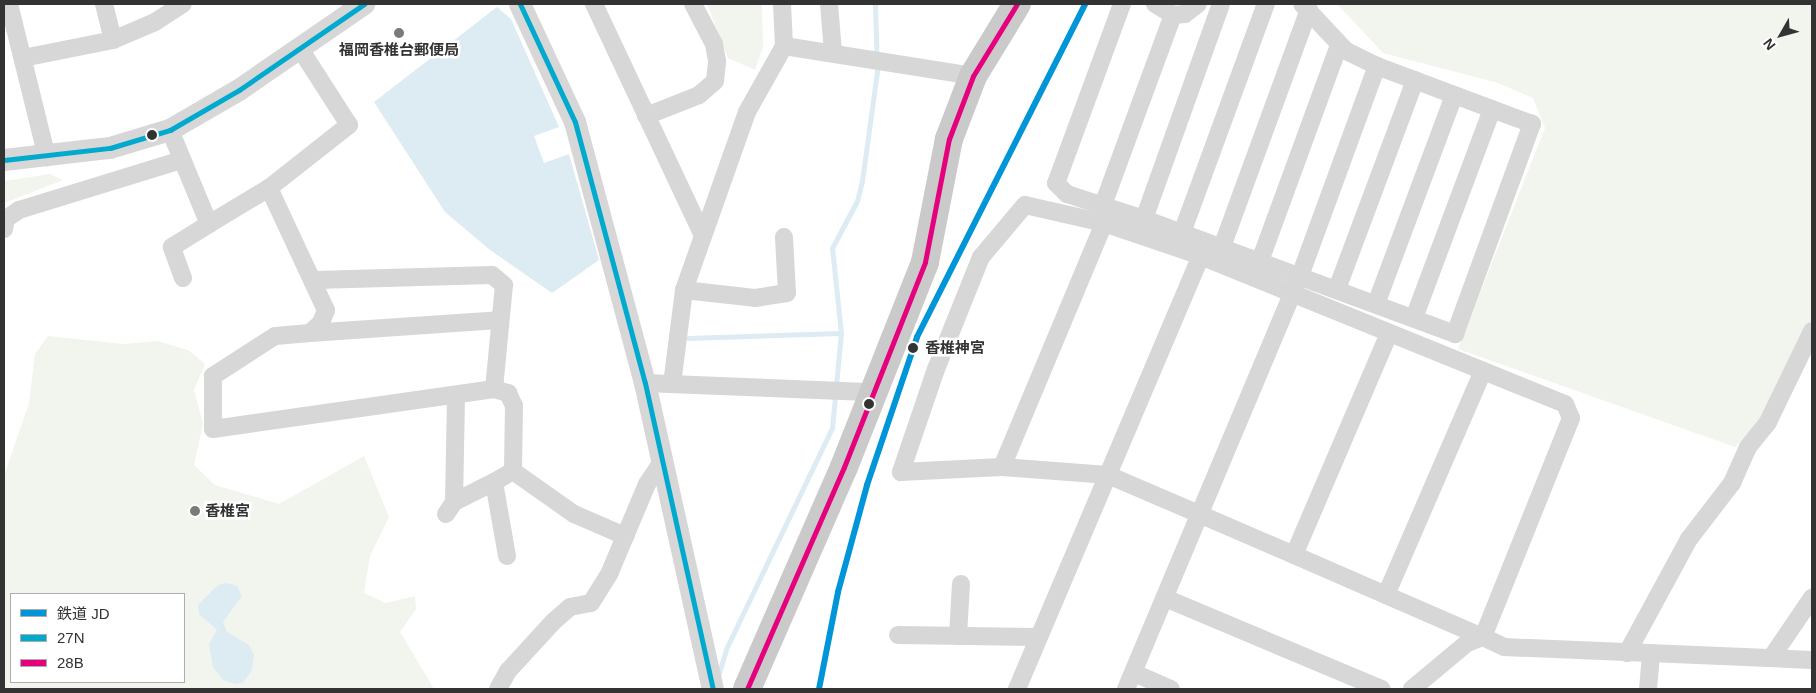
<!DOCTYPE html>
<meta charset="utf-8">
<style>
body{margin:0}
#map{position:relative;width:1816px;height:693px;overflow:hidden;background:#fff;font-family:Arial,"Noto Sans JP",sans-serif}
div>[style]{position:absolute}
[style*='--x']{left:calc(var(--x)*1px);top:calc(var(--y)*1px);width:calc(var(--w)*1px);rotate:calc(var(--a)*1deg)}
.green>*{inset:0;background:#f1f5ed}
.water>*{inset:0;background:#ddebf3}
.stream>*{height:5px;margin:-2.5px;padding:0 2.5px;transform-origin:2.5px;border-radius:2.5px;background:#ddebf3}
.minor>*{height:18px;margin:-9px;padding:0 9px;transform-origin:9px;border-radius:9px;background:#d7d7d7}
.tertiary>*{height:22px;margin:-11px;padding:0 11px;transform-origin:11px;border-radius:11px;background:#d7d7d7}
.primary>*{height:28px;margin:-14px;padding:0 14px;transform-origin:14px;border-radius:14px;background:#cacaca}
.bus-1>*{height:5px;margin:-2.5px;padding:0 2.5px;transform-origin:2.5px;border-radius:2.5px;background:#00a9ce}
.bus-2>*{height:5px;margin:-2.5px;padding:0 2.5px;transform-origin:2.5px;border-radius:2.5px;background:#e5007d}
.rail-1>*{height:6px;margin:-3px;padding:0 3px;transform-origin:3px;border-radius:3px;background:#0095d9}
.dots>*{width:14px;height:14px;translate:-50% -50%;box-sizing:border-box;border:2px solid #fff;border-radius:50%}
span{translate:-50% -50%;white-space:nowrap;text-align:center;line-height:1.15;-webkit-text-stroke:5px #fff;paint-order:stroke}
.poi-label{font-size:15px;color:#333;font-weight:700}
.left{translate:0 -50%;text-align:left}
.stop-label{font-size:15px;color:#333;font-weight:700}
.frame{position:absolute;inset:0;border:5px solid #333;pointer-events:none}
.legend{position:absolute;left:10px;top:593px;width:175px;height:90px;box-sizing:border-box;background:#fff;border:1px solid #adadad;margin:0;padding:6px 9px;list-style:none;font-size:15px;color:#333}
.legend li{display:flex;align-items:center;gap:10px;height:25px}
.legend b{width:25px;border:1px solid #adadad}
.north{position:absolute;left:1756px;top:10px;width:50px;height:50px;-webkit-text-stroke:4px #fff;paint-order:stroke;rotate:232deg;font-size:14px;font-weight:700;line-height:20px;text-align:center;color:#333}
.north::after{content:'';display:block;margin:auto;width:18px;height:22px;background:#333;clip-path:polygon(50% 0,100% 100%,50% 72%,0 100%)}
</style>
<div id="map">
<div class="green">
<i style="clip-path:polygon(707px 4px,762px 4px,763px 47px,755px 70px,728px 58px)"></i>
<i style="clip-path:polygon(1337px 4px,1812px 4px,1812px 322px,1760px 419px,1735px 447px,1458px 349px,1545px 128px,1533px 98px,1498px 83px,1383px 53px)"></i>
<i style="clip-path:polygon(50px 174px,63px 180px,4px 203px,4px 181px)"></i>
<i style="clip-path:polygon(evenodd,48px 336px,124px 344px,157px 341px,188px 350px,205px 364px,194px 390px,203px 424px,194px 465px,215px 485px,279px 504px,364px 456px,389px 517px,370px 556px,364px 593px,386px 603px,415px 596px,416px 609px,400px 632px,434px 689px,4px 689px,4px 476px,29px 403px,35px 354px,48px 336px,11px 594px,184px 594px,184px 682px,11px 682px,11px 594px)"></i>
</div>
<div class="water">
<i style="clip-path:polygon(497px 7px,511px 19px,559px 127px,534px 136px,544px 163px,569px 154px,599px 260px,552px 293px,490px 250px,445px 212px,374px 102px)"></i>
<i style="clip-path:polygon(227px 583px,237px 586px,242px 596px,223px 622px,227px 632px,249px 645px,254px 655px,252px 670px,243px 683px,235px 684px,223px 680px,213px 667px,209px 644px,217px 630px,199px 614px,198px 605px,218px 585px)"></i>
</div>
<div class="stream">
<i style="--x:688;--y:338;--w:153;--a:-1.9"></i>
<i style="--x:718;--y:676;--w:28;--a:-73"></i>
<i style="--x:726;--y:649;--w:245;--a:-64.4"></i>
<i style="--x:832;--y:428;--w:95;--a:-84.6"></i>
<i style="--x:841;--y:333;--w:85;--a:-96"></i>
<i style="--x:832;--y:248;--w:53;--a:-62"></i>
<i style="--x:857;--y:201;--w:21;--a:-76"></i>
<i style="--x:862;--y:181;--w:110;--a:-82.2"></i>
<i style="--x:877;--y:72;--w:68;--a:-91.7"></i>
</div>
<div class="minor">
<i style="--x:9;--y:4;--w:158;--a:76.1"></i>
<i style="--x:104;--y:4;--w:37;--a:76"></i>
<i style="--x:594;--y:4;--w:254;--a:64.8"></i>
<i style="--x:829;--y:4;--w:49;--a:85.3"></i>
<i style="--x:1122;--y:4;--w:191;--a:110.2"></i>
<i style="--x:1056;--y:183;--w:16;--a:45"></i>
<i style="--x:1067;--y:194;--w:81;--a:18"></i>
<i style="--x:1144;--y:219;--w:332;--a:20.3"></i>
<i style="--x:1455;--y:334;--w:224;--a:-69.9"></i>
<i style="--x:1532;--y:124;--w:165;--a:-159.5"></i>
<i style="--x:1377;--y:66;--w:34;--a:-154"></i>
<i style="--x:1346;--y:51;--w:64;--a:-133.1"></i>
<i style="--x:1155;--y:4;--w:21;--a:31"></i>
<i style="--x:1173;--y:15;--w:12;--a:-5"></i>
<i style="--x:1185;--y:14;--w:16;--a:-38"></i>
<i style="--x:784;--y:46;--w:191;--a:9"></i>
<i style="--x:23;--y:58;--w:92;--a:-11.3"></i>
<i style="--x:113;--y:40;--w:46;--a:-23.2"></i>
<i style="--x:155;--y:22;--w:33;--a:-33"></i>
<i style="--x:646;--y:116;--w:57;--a:-21.6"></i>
<i style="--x:699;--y:95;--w:21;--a:-41"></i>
<i style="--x:715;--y:81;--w:20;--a:-84"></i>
<i style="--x:717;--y:61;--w:17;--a:-100"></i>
<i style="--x:714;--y:44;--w:45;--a:-117.7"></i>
<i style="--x:170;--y:130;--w:102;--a:67.5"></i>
<i style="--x:209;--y:224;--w:70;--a:-31"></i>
<i style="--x:269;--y:188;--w:135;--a:65"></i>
<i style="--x:326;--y:310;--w:14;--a:111"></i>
<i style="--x:321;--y:323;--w:15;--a:138"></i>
<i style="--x:310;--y:333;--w:35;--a:175"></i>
<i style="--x:275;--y:336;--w:74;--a:147.2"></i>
<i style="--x:213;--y:376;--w:53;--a:90"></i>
<i style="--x:213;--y:429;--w:284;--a:-8.1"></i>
<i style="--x:494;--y:389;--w:15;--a:16"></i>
<i style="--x:508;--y:393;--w:14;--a:65"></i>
<i style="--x:514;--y:406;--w:65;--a:90.9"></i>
<i style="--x:513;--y:471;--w:75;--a:35.2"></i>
<i style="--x:574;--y:514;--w:56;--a:23.3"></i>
<i style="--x:269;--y:188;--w:102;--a:-38.2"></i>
<i style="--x:349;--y:125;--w:93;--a:-122.7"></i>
<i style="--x:1103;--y:205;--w:202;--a:-69.8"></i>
<i style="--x:1144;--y:219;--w:228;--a:-70.3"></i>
<i style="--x:4;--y:229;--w:10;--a:-79"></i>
<i style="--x:6;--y:219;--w:16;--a:-35"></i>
<i style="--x:19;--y:210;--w:170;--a:-17.1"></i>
<i style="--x:1182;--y:233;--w:244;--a:-69.9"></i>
<i style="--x:1222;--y:247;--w:253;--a:-69.9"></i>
<i style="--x:1260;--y:261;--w:230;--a:-69.9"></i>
<i style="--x:183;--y:278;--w:33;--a:-110"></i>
<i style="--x:172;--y:247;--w:44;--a:-31.9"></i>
<i style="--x:315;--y:280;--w:177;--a:-1.6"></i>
<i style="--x:492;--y:275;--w:16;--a:40"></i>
<i style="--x:504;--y:285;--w:104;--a:95.5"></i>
<i style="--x:1337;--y:289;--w:223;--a:-69.5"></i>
<i style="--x:684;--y:290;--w:71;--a:6.4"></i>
<i style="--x:755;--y:298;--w:32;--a:-9"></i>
<i style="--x:787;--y:293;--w:56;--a:-93.1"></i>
<i style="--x:1376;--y:304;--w:223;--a:-69.5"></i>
<i style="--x:1414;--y:318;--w:223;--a:-69.5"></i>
<i style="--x:310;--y:333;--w:189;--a:-3.9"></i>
<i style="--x:645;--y:383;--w:228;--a:2.3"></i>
<i style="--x:672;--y:384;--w:95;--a:-82.7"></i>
<i style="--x:684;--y:290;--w:189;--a:-70.5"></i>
<i style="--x:747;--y:112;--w:76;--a:-60.7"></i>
<i style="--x:784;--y:46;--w:42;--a:-92.7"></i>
<i style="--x:1002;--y:467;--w:264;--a:-67.3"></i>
<i style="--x:454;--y:502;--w:107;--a:-88.9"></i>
<i style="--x:446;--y:514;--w:14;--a:-56"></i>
<i style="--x:454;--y:502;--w:45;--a:-26.6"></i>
<i style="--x:1294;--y:555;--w:241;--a:-66.8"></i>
<i style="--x:507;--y:556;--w:75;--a:-100"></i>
<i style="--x:494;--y:482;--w:22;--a:-30"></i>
<i style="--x:1386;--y:595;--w:244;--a:-66.6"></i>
<i style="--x:1165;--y:598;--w:235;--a:22.8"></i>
<i style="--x:898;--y:635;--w:141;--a:0.8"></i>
<i style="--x:958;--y:636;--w:52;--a:-86.7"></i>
<i style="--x:1627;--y:653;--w:130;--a:-61.5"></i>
<i style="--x:1689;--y:539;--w:71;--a:-52.5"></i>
<i style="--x:1732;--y:483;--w:39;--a:-66"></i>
<i style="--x:1748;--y:447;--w:32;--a:-51"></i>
<i style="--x:1768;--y:422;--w:101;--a:-64.2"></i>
<i style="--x:1771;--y:658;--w:73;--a:-55.7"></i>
<i style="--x:1134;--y:673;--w:40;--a:23.4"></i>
<i style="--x:498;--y:689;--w:21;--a:-61"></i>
<i style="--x:508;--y:671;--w:68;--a:-47.4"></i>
<i style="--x:554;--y:621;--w:21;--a:-41"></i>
<i style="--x:570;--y:607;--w:21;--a:-11"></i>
<i style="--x:591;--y:603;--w:36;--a:-58"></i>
<i style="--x:610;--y:572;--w:95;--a:-67.2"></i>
<i style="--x:647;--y:484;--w:27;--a:-56"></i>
<i style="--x:1017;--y:689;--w:470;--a:-67"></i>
<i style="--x:1126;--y:689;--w:448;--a:-67.2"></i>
<i style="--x:1300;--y:276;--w:224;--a:-69.9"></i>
<i style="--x:1412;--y:689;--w:72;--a:-39.9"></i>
<i style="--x:1467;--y:643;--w:17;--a:-21"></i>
<i style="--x:1483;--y:637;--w:236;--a:-68.1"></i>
<i style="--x:1571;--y:418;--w:15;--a:-113"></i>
<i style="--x:1565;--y:404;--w:393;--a:-157.9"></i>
<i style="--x:1201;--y:256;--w:102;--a:-161.2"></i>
<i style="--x:1104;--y:223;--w:81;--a:-167.2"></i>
<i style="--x:1025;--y:205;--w:68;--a:130.2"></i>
<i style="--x:981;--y:257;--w:121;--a:111.9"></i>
<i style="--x:936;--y:369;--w:109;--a:108.8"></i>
<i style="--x:901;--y:472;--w:101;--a:-2.8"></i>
<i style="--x:1002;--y:467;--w:106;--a:4.3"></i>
<i style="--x:1108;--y:475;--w:99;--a:23.2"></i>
<i style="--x:1199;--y:514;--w:103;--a:23.3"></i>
<i style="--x:1294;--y:555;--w:206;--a:23.5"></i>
<i style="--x:1483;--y:637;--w:23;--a:25"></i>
<i style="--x:1504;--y:647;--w:308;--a:2.4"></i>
<i style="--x:1648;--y:689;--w:34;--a:-85"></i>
</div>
<div class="tertiary">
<i style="--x:520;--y:4;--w:130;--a:65"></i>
<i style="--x:575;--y:122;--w:270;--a:75"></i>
<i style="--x:645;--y:383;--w:313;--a:77.5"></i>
<i style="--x:4;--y:160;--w:107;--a:-6.5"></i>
<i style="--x:110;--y:148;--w:63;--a:-16.7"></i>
<i style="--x:170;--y:130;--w:80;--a:-30.1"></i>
<i style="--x:239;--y:90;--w:152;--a:-34.5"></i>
</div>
<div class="primary">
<i style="--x:747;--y:689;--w:242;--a:-66.4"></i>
<i style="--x:844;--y:467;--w:220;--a:-68.4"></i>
<i style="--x:925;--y:262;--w:125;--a:-79"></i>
<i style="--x:949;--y:139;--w:67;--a:-69.1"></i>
<i style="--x:973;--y:76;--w:84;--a:-58.6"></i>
</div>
<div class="bus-1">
<i style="--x:520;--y:4;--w:130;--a:65"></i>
<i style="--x:575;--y:122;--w:270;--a:75"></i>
<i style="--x:645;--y:383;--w:313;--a:77.5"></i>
<i style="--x:4;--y:160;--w:107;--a:-6.5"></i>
<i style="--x:110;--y:148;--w:63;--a:-16.7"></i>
<i style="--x:170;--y:130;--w:80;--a:-30.1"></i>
<i style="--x:239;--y:90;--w:152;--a:-34.5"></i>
</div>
<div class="bus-2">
<i style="--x:747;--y:689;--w:242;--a:-66.4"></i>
<i style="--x:844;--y:467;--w:220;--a:-68.4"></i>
<i style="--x:925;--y:262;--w:125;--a:-79"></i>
<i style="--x:949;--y:139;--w:67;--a:-69.1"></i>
<i style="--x:973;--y:76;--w:84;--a:-58.6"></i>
</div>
<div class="rail-1">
<i style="--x:819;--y:689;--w:99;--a:-78.9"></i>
<i style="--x:838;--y:592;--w:111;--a:-74.8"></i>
<i style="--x:867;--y:485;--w:156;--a:-71.3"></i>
<i style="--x:917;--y:337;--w:373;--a:-63.2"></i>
</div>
<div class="dots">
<i style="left:399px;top:33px;background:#7a7a7a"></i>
<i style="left:152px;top:135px;background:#333"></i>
<i style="left:913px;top:348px;background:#333"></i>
<i style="left:869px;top:404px;background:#333"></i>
<i style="left:195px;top:511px;background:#7a7a7a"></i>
</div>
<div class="poi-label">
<span style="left:399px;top:50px">福岡香椎台郵便局</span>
<span class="left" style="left:205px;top:511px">香椎宮</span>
</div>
<div class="stop-label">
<span class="left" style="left:925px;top:348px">香椎神宮</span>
</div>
<div class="frame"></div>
<ul class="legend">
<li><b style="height:6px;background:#0095d9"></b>鉄道 JD</li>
<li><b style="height:6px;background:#00a9ce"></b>27N</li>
<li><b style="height:6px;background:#e5007d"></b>28B</li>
</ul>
<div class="north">N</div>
</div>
